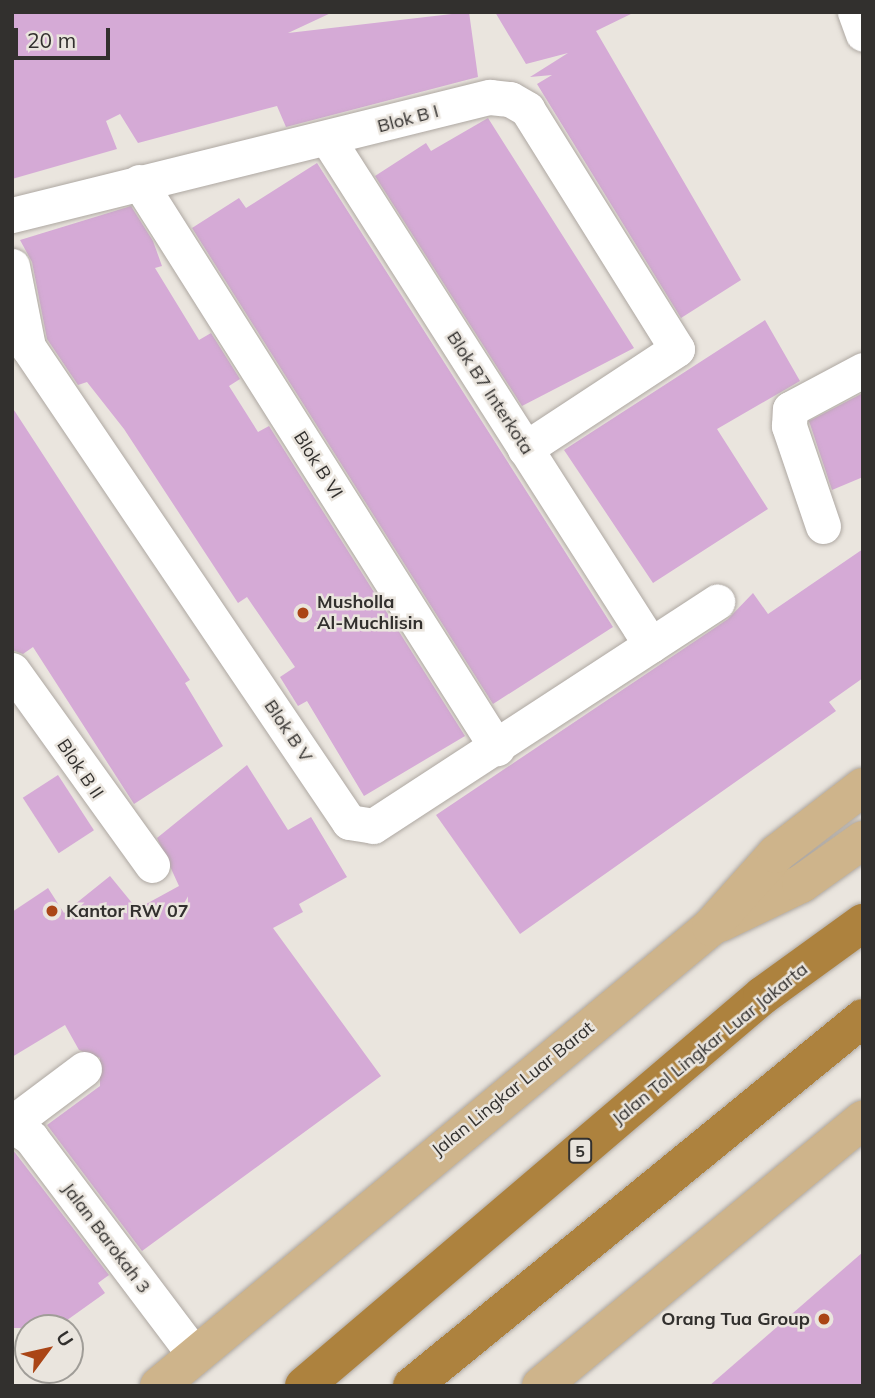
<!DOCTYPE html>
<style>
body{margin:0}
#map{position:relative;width:875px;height:1398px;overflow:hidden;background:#eae5de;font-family:Mulish,sans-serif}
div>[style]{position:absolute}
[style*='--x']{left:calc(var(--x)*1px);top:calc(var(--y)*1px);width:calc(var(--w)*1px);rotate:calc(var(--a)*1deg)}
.building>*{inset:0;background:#d5aad6;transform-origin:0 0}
.roads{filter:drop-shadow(0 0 2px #aea8a2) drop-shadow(0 0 2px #aea8a2)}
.street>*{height:35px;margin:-17.5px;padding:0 17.5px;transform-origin:17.5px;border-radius:17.5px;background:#fff}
.primary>*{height:38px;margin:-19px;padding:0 19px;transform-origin:19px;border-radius:19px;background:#ceb48b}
.highway>*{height:38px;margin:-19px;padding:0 19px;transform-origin:19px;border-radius:19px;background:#ad823e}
.dots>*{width:19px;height:19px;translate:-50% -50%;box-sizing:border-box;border:4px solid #eae5de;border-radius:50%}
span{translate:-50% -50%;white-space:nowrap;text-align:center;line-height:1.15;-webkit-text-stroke:5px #eae5de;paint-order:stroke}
.shield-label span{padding:2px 5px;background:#eae5de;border:2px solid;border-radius:5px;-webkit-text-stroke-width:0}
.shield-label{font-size:16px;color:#32302e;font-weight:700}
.street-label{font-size:18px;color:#32302e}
.poi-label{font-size:18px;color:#32302e;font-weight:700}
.left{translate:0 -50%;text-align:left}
.right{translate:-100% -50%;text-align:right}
.frame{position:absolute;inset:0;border:14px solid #32302e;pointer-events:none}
.north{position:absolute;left:14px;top:1314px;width:70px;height:70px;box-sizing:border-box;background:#eae5de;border:2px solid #a09d98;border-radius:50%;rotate:57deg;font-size:19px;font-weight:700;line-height:28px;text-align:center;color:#32302e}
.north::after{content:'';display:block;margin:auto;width:24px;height:32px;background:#aa4516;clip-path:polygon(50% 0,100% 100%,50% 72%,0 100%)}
.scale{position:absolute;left:14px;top:28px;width:96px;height:32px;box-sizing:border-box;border:4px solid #32302e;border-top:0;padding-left:9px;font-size:21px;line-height:24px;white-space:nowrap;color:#32302e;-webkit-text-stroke:5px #eae5de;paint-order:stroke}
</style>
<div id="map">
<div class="building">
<i style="clip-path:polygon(12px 12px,333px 12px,288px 33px,469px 12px,478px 77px,286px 127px,277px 106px,138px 143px,120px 114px,106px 121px,117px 149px,12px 179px)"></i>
<i style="clip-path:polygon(495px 12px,635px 12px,596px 31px,741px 280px,681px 318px,537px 84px,552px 75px,530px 77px,568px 53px,526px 64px)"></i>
<i style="clip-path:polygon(488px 118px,634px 348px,522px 406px,375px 176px,426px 143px,431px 151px)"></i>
<i style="clip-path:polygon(317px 163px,613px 627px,493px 704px,192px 228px,239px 198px,246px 208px)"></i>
<i style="clip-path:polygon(131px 206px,153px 241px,162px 266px,155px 268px,199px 340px,211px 333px,240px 379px,229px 386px,258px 432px,269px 426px,465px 736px,364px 796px,307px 701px,298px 706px,280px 677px,295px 667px,247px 597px,238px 603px,124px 429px,87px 382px,78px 385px,47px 339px,32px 262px,20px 240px)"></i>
<i style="clip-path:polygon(765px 320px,800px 381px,717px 429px,768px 509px,653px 583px,564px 450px)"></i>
<i style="clip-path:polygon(863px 393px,863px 477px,832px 490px,809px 421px)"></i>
<i style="clip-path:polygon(12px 407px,190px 680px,185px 683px,223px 746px,134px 804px,33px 647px,23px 654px,12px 650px)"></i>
<i style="clip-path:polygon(863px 549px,863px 678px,829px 702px,836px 711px,520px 934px,436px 815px,728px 619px,753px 593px,768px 614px)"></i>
<i style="clip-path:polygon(247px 765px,288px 830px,311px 817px,347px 877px,299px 904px,303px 912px,273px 928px,381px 1076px,142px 1251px,47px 1125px,100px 1086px,100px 1058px,79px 1050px,65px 1025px,12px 1057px,12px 912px,48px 888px,64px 913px,110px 876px,137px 909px,179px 886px,157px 838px)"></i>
<i style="left:58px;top:775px;width:66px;height:42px;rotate:57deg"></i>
<i style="clip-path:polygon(13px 1150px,109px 1275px,98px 1283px,105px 1293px,56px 1328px,12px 1328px)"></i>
<i style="clip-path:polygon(863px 1252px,863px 1386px,709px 1386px)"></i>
</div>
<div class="roads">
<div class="street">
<i style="--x:855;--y:12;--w:23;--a:70"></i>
<i style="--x:329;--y:141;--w:598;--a:57.43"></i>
<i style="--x:139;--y:182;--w:670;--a:57.69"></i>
<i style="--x:12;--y:215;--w:492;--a:-13.9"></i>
<i style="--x:490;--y:97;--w:20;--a:6"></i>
<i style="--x:510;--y:99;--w:20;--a:30"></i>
<i style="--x:527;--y:109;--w:283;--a:58"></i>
<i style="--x:677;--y:349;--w:182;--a:146.7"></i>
<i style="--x:12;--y:266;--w:83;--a:78.8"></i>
<i style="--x:28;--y:347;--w:573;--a:55.95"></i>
<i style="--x:349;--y:822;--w:24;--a:9"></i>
<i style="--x:373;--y:826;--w:411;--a:-33.1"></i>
<i style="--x:823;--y:526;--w:106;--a:-108.8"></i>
<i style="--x:789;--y:426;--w:17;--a:-87"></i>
<i style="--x:790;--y:409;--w:83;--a:-28.1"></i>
<i style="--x:12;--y:670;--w:240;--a:54.3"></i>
<i style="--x:12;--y:1123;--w:90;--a:-36.9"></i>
<i style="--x:12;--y:1125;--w:23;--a:34"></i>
<i style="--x:31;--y:1138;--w:273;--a:53"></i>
</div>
<div class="primary">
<i style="--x:720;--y:923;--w:90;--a:-25.7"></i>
<i style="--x:801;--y:884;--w:76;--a:-35.4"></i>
<i style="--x:159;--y:1386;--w:718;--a:-39.74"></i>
<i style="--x:711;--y:927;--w:98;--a:-48.3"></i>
<i style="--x:776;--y:854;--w:110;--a:-37.6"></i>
<i style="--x:541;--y:1386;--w:418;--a:-39.6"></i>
</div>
<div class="highway">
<i style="--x:304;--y:1386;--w:602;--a:-40.42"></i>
<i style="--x:762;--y:996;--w:125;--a:-35.9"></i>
<i style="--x:412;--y:1386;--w:582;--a:-39.21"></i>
</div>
</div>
<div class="dots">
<i style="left:303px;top:613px;background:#aa4516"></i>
<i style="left:52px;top:911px;background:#aa4516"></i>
<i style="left:824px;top:1319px;background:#aa4516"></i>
</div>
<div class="shield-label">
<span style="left:580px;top:1151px">5</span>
</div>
<div class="street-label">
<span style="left:408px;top:119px;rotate:-15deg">Blok B I</span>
<span style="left:490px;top:393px;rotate:57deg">Blok B7 Interkota</span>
<span style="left:318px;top:465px;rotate:58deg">Blok B VI</span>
<span style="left:288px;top:731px;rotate:56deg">Blok B V</span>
<span style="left:80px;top:769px;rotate:56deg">Blok B II</span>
<span style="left:710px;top:1044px;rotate:-39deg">Jalan Tol Lingkar Luar Jakarta</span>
<span style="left:513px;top:1089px;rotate:-39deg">Jalan Lingkar Luar Barat</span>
<span style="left:106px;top:1238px;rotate:53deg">Jalan Barokah 3</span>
</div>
<div class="poi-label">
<span class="left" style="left:317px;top:613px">Musholla<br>Al-Muchlisin</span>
<span class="left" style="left:66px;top:911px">Kantor RW 07</span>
<span class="right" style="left:810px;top:1319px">Orang Tua Group</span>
</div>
<div class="frame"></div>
<div class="north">U</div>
<div class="scale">20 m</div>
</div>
